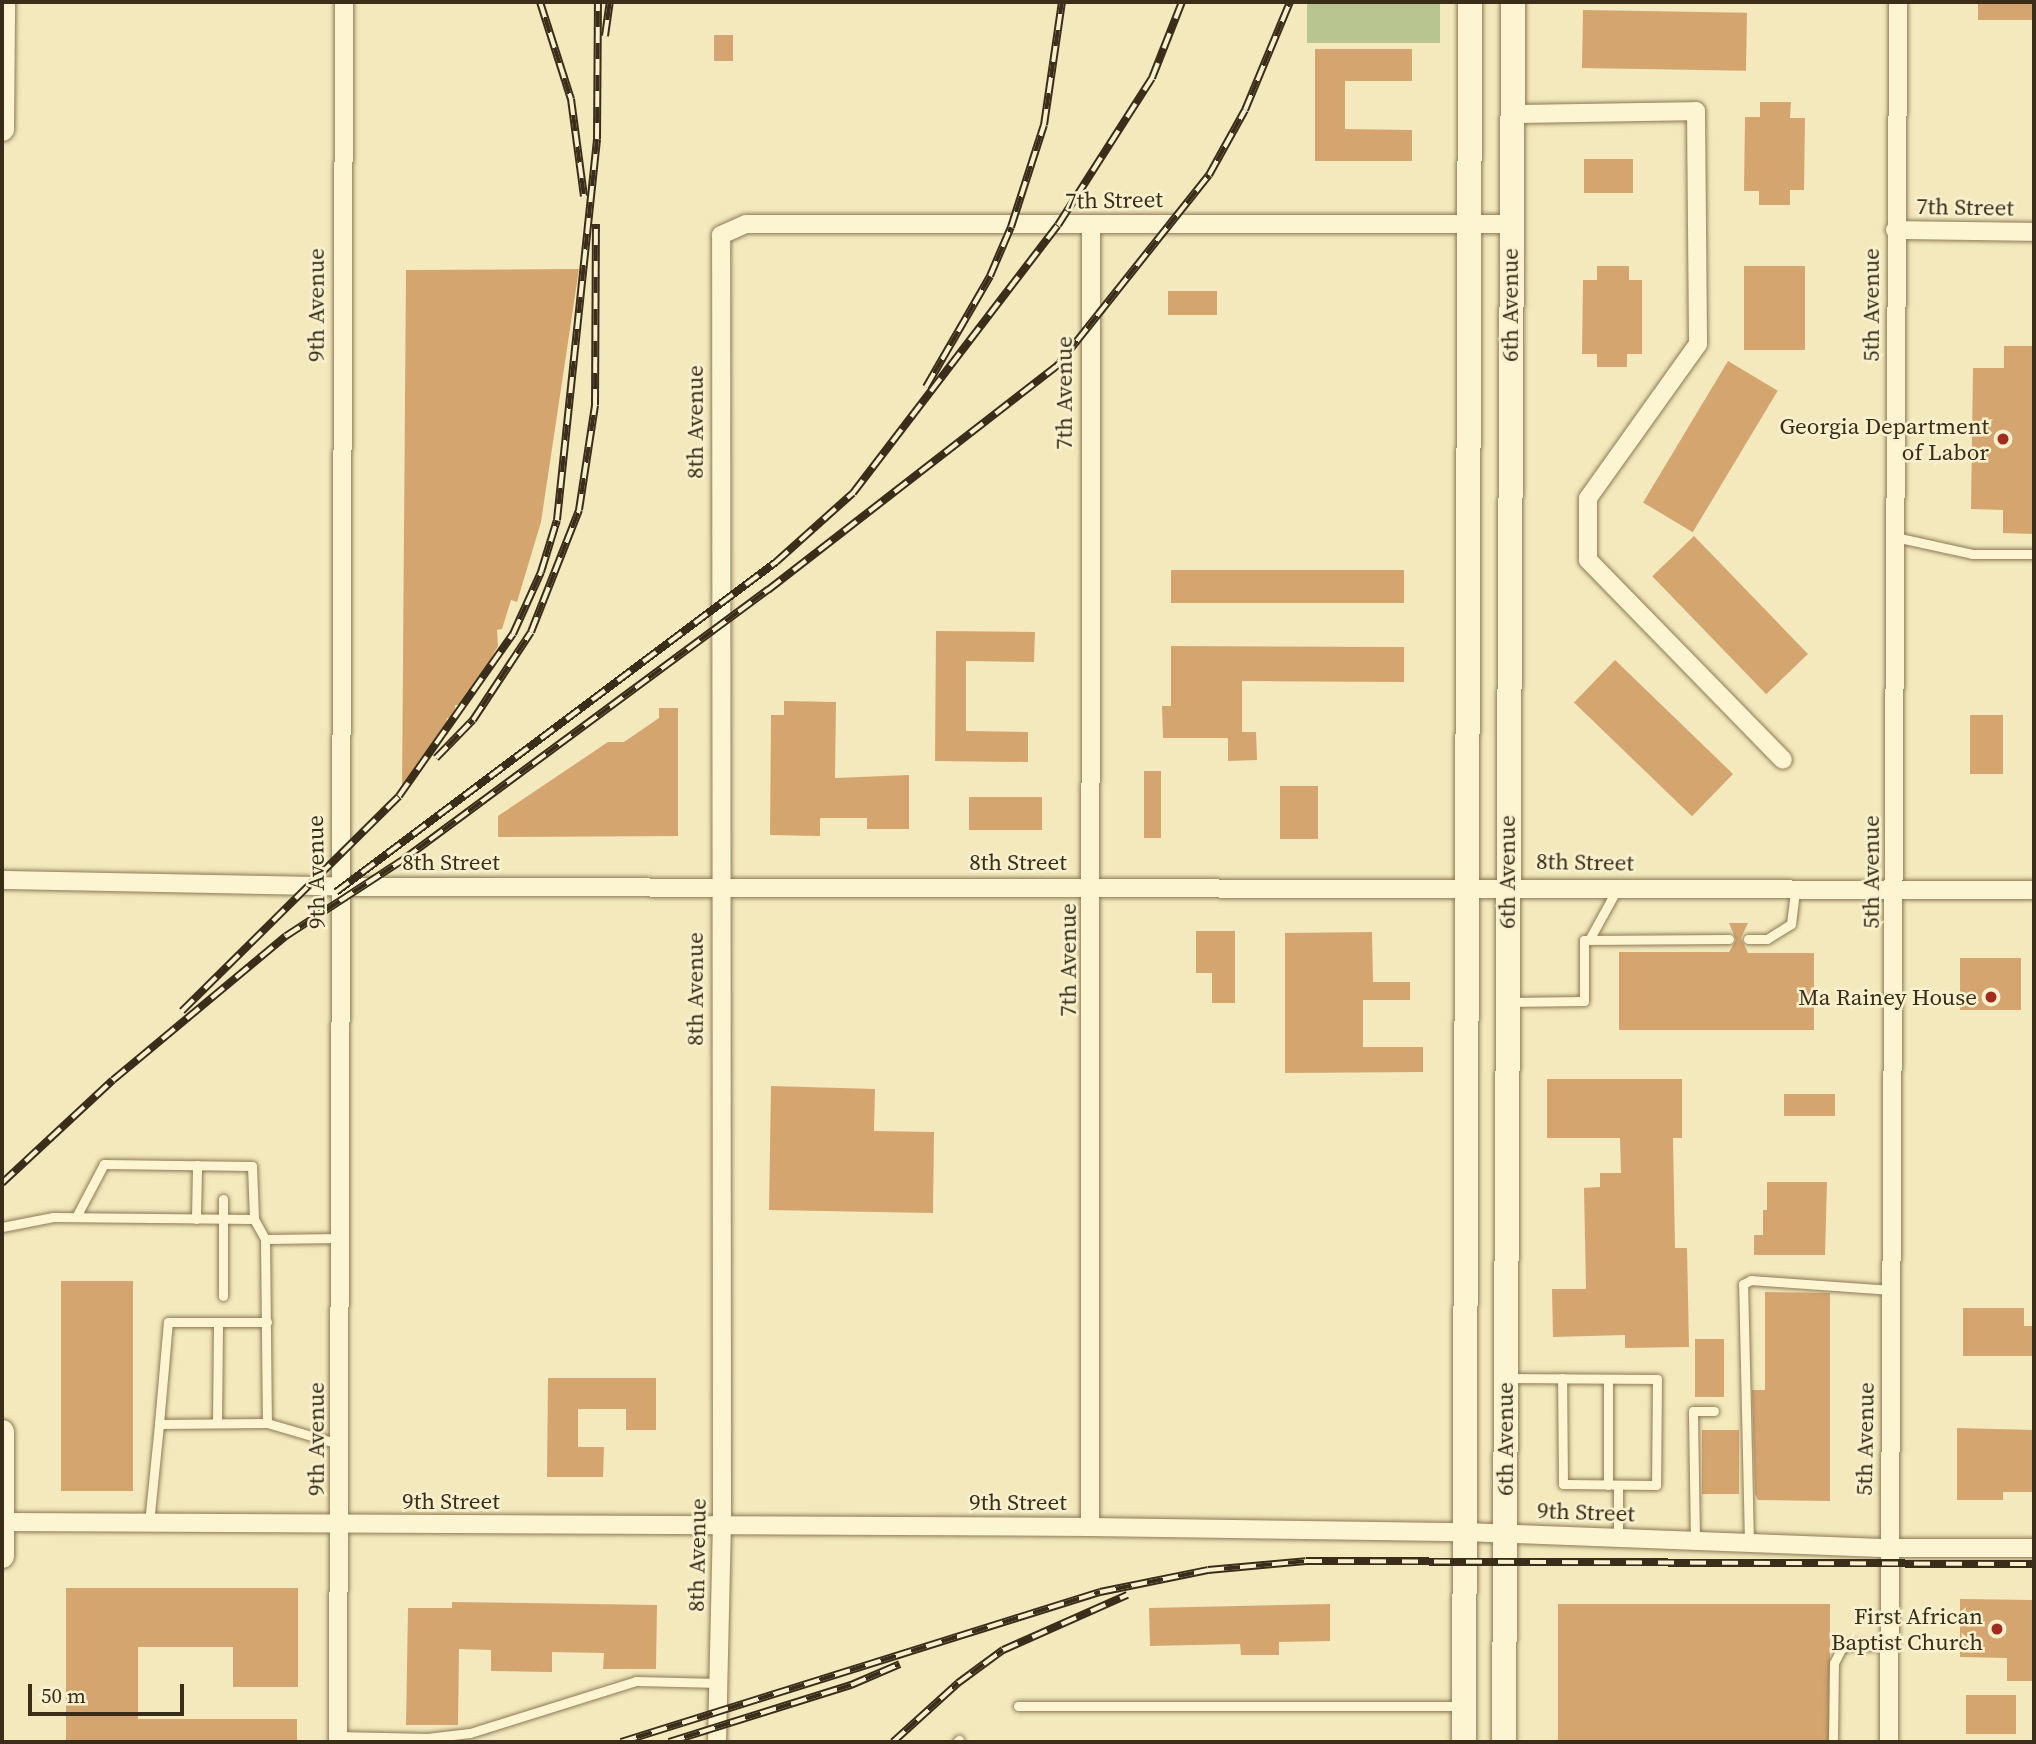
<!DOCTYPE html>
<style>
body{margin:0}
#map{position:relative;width:2036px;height:1744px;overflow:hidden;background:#f3e9bd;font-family:"Source Serif 4",serif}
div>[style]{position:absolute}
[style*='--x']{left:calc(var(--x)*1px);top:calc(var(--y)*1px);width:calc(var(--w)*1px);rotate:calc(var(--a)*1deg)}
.cemetery>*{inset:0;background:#b9c591;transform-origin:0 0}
.building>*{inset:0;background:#d5a56f;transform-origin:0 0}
.roads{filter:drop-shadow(0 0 2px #8d7954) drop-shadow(0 0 2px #8d7954)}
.service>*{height:9px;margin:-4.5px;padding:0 4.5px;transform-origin:4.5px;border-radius:4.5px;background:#fdf4d2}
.minor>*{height:18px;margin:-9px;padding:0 9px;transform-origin:9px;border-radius:9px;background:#fdf4d2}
.secondary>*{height:24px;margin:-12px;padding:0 12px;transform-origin:12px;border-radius:12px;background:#fdf4d2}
.rail>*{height:8px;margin-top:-4px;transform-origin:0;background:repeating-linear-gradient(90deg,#f9f1ce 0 16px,#3a2e1b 0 32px);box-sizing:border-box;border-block:2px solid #3a2e1b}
.dots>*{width:19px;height:19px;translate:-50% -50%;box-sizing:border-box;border:4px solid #f9f1ce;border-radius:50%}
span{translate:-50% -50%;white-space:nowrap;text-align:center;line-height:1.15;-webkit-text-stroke:5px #f9f1ce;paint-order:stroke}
.street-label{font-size:23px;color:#3a2e1b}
.poi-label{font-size:23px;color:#3a2e1b}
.right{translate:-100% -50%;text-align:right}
.frame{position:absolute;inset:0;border:4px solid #3a2e1b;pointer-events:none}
.scale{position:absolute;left:28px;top:1684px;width:156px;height:32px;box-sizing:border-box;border:4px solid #3a2e1b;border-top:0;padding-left:9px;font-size:21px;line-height:24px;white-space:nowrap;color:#3a2e1b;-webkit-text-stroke:5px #f9f1ce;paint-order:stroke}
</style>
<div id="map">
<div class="cemetery">
<i style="left:1307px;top:2px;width:133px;height:41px"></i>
</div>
<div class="building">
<i style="left:1978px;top:2px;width:56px;height:18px"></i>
<i style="left:1583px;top:10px;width:164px;height:58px;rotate:1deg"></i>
<i style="left:714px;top:35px;width:19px;height:26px"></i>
<i style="clip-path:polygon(1315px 49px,1412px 49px,1412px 81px,1345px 81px,1345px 129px,1412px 130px,1412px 161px,1315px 161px)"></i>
<i style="clip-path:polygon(1760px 102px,1791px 102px,1790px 118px,1805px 118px,1804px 190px,1790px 190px,1790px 205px,1759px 205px,1759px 191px,1744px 191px,1745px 117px,1760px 117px)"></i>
<i style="left:1584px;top:159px;width:49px;height:34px"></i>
<i style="clip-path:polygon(1597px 266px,1629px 266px,1629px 280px,1642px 280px,1642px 354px,1627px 354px,1627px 367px,1597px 367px,1597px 354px,1582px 354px,1583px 280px,1597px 280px)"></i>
<i style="left:1744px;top:266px;width:61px;height:84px"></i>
<i style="clip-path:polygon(579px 269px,541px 522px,517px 602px,511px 600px,502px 629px,497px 630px,498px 646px,465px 705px,455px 705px,456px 718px,447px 718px,445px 733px,402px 792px,406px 270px)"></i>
<i style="left:1168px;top:291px;width:49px;height:24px"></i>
<i style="clip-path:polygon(2004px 346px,2034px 346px,2034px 534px,2003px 533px,2003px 510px,1971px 509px,1973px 368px,2004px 368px)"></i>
<i style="left:1728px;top:361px;width:58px;height:165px;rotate:31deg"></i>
<i style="left:1694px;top:536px;width:164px;height:58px;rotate:46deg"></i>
<i style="left:1171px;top:570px;width:233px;height:33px"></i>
<i style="clip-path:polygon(936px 631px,1035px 632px,1034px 662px,966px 661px,966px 731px,1028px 732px,1028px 762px,935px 761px)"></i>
<i style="clip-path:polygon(1171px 646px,1404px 647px,1404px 682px,1242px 681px,1242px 732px,1256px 732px,1257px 760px,1228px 761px,1228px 738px,1163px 738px,1162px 706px,1171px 706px)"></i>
<i style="left:1615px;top:660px;width:164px;height:59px;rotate:44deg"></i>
<i style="clip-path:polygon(784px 701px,836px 702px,835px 778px,909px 775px,909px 829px,867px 829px,867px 818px,820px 818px,820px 836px,770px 835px,771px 715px,784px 715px)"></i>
<i style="clip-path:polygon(659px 708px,678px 708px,678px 836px,498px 837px,498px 816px,608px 742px,624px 742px,659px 718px)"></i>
<i style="left:1970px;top:715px;width:33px;height:59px"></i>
<i style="left:1144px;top:771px;width:17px;height:67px"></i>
<i style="left:1280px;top:786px;width:38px;height:53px"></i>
<i style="left:969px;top:797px;width:73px;height:33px"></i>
<i style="clip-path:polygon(1729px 923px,1748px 923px,1741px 938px,1748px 953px,1814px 953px,1814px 1030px,1619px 1030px,1619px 952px,1729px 952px,1736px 940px)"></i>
<i style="clip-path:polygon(1196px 931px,1235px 931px,1235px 1003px,1212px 1003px,1212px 973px,1196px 973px)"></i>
<i style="clip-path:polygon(1372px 932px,1373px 982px,1410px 982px,1410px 1000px,1363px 1000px,1363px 1047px,1423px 1047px,1423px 1072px,1285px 1073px,1285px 933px)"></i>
<i style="left:1960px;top:958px;width:61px;height:52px"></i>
<i style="clip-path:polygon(1547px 1079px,1682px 1079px,1682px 1138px,1673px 1138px,1675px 1248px,1687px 1248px,1689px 1347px,1625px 1348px,1625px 1335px,1553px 1337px,1552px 1289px,1586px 1289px,1584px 1188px,1600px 1187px,1600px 1173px,1621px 1173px,1620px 1138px,1547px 1138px)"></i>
<i style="clip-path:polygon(771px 1086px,875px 1089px,874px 1131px,934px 1132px,933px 1213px,769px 1210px)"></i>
<i style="left:1784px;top:1094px;width:51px;height:22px"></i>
<i style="clip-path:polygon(1767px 1182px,1827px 1182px,1825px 1255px,1754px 1255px,1754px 1235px,1763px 1235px,1763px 1210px,1767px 1210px)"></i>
<i style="left:61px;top:1281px;width:72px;height:210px"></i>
<i style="clip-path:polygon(1765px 1292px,1830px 1293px,1830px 1501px,1758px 1500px,1755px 1494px,1752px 1390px,1765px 1390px)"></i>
<i style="clip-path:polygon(1963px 1308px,2024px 1308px,2024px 1326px,2034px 1326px,2034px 1356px,1963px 1356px)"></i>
<i style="left:1695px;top:1339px;width:29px;height:58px"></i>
<i style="clip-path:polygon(548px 1378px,656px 1378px,656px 1430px,626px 1430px,626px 1409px,578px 1409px,578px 1447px,604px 1447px,603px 1477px,547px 1477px)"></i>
<i style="clip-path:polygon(1957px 1428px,2034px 1430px,2034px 1492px,2003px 1492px,2003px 1500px,1957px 1500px)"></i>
<i style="left:1702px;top:1430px;width:37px;height:64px"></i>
<i style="clip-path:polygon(66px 1588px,298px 1588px,298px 1687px,233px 1687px,233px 1647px,138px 1647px,138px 1719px,297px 1719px,297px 1742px,66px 1742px)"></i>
<i style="clip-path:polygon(1960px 1599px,2034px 1600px,2034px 1681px,2007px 1681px,2007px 1658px,1960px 1657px)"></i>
<i style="clip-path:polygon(452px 1602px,657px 1605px,656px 1669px,603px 1669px,604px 1653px,552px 1652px,552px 1672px,491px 1671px,491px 1650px,459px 1649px,458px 1725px,406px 1725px,408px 1608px,452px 1608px)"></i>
<i style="clip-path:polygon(1330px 1604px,1330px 1641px,1279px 1642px,1279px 1655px,1241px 1655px,1240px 1644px,1150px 1646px,1149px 1608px)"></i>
<i style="left:1558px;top:1604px;width:272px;height:138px"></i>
<i style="left:1966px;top:1695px;width:50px;height:39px"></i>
</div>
<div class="roads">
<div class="service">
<i style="--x:1895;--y:537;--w:79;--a:12.4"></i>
<i style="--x:1972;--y:554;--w:62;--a:0"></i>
<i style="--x:1748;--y:939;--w:19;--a:0"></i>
<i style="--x:1767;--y:939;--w:28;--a:-32"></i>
<i style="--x:1791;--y:924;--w:34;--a:-83"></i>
<i style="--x:1589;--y:940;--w:58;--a:-61.2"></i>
<i style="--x:1508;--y:1002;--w:76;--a:-0.8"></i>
<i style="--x:1584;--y:1001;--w:61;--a:-90"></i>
<i style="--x:1584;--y:940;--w:145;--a:-0.4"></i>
<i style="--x:223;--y:1199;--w:97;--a:90"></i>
<i style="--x:76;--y:1217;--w:60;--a:-62.2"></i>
<i style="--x:104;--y:1164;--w:148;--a:0.8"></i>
<i style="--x:252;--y:1166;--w:53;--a:87.8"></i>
<i style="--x:196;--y:1219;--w:54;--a:-88.9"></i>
<i style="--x:2;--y:1227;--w:52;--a:-11.1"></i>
<i style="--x:53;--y:1217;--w:201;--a:0.6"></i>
<i style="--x:254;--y:1219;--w:23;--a:61"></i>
<i style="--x:265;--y:1239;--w:76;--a:-0.8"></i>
<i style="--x:265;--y:1239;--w:184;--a:89.4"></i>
<i style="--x:1507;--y:1378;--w:150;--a:0.4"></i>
<i style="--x:1657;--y:1379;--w:106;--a:90.5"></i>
<i style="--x:1656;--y:1485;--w:93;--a:-179.4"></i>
<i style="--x:1563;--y:1484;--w:106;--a:-90.5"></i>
<i style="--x:217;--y:1423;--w:101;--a:-89.4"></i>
<i style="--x:159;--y:1424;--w:102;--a:-85"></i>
<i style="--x:168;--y:1322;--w:99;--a:0"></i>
<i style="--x:1608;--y:1485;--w:106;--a:-90"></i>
<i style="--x:149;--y:1523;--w:100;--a:-84.2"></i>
<i style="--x:159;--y:1424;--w:108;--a:-0.5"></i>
<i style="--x:267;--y:1423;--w:75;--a:16.3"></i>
<i style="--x:1618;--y:1538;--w:53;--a:-90"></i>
<i style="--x:1695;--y:1541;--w:130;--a:-90.9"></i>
<i style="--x:1693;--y:1411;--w:21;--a:0"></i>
<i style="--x:1749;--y:1543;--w:259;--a:-91.3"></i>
<i style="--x:1743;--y:1284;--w:9;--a:-27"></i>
<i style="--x:1751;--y:1280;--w:140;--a:4.1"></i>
<i style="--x:1018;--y:1706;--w:446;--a:0"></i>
<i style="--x:338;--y:1736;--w:89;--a:1.3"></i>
<i style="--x:427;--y:1738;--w:43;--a:-6.6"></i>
<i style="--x:470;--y:1733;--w:174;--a:-17.4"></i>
<i style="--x:636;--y:1681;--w:84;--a:1.4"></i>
<i style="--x:957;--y:1742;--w:3;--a:-45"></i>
<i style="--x:1833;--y:1742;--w:79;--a:-89.3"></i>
<i style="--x:1834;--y:1663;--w:16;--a:-63"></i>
<i style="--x:1841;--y:1649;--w:9;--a:-27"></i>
<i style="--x:1849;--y:1645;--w:40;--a:1.4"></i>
</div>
<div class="minor">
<i style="--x:1512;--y:114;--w:184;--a:-0.9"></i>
<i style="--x:1696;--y:111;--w:233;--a:89.5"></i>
<i style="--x:1698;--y:344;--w:189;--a:125.5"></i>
<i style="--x:1588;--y:498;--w:62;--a:90"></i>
<i style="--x:1588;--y:560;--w:279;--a:45.7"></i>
<i style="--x:1895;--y:230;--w:139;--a:0.8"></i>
<i style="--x:2;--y:880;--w:357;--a:1.1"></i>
<i style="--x:359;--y:887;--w:1675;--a:0.1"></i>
<i style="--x:2;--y:1522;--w:1088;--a:0.26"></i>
<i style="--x:1090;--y:1527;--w:374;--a:0.8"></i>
<i style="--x:1464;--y:1532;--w:424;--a:2.2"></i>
<i style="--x:1888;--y:1548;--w:146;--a:0"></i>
<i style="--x:1090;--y:1527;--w:1302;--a:-89.96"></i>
<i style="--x:338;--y:1742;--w:1740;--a:-89.8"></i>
<i style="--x:717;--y:1742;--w:217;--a:-88.7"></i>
<i style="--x:722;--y:1525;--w:1290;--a:-90.04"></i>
<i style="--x:721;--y:235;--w:27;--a:-24"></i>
<i style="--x:746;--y:224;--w:765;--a:0"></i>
<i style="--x:1889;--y:1742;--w:1740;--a:-89.7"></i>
</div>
<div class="secondary">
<i style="--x:2;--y:129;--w:127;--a:-89.5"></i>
<i style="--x:2;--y:1432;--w:124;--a:90"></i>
<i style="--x:1464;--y:1742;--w:1740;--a:-89.8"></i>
<i style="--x:1504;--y:1742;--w:1740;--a:-89.7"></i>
</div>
</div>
<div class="rail">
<i style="--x:540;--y:2;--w:102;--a:72.3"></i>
<i style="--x:571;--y:99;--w:98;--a:82.4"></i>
<i style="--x:605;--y:36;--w:34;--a:-82"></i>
<i style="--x:926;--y:387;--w:128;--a:-60"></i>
<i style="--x:990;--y:276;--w:53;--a:-66.8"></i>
<i style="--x:1011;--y:227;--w:107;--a:-72.1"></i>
<i style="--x:1044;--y:125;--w:124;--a:-81.7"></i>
<i style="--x:436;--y:758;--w:53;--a:-45.8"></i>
<i style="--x:473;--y:720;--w:105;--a:-56.6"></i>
<i style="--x:531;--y:632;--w:131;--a:-68.5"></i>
<i style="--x:579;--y:510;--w:106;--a:-81.3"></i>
<i style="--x:595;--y:405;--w:181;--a:-89.7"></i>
<i style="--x:336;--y:892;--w:550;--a:-36.87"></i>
<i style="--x:776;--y:562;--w:103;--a:-41.9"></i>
<i style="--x:853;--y:493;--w:337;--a:-52.6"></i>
<i style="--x:1058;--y:225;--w:174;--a:-57.4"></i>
<i style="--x:1152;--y:78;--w:82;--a:-68.5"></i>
<i style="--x:182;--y:1011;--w:305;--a:-44.7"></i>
<i style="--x:399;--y:796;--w:198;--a:-54.9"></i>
<i style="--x:513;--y:634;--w:68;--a:-65.7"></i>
<i style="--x:541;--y:572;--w:54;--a:-72.9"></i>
<i style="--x:557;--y:520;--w:383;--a:-84"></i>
<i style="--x:597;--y:139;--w:137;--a:-89.6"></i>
<i style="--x:2;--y:1183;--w:151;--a:-42.9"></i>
<i style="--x:113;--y:1080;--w:225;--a:-39.8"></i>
<i style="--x:286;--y:936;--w:141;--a:-33.1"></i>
<i style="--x:404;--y:859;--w:453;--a:-36.5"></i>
<i style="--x:768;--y:590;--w:366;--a:-37.8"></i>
<i style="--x:1057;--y:366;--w:244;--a:-51.5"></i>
<i style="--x:1209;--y:175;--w:74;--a:-61"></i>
<i style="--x:1245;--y:110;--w:117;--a:-67.4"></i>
<i style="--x:621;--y:1742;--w:502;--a:-17.39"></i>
<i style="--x:1100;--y:1592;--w:110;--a:-11.5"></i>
<i style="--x:1208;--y:1570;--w:98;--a:-5.2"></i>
<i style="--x:1306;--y:1561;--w:728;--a:0.24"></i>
<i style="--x:669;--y:1742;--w:191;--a:-17.4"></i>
<i style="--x:851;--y:1685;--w:53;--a:-23.2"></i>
<i style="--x:893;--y:1742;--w:88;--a:-42.2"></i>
<i style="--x:958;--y:1683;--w:56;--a:-36.3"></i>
<i style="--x:1003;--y:1650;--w:136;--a:-23.9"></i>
</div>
<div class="dots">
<i style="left:2003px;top:439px;background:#a32b1e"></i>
<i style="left:1991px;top:997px;background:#a32b1e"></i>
<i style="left:1997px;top:1629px;background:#a32b1e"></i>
</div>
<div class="street-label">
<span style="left:1114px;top:200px;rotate:-1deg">7th Street</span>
<span style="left:1965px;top:207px;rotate:1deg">7th Street</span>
<span style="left:316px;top:305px;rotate:-90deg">9th Avenue</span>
<span style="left:1510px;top:305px;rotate:-90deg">6th Avenue</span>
<span style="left:1871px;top:305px;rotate:-90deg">5th Avenue</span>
<span style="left:1064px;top:393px;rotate:-90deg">7th Avenue</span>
<span style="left:695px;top:422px;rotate:-90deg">8th Avenue</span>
<span style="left:451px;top:862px">8th Street</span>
<span style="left:1018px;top:862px">8th Street</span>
<span style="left:1585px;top:862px;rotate:1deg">8th Street</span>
<span style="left:316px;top:872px;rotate:-91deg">9th Avenue</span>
<span style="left:1507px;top:872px;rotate:-90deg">6th Avenue</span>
<span style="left:1871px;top:872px;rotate:-90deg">5th Avenue</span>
<span style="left:1068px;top:960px;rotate:-90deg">7th Avenue</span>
<span style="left:695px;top:989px;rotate:-90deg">8th Avenue</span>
<span style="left:316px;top:1439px;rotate:-90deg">9th Avenue</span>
<span style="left:1505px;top:1439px;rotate:-90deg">6th Avenue</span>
<span style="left:1865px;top:1439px;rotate:-89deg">5th Avenue</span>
<span style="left:451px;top:1501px">9th Street</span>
<span style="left:1018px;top:1502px">9th Street</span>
<span style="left:1586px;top:1512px;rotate:2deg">9th Street</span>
<span style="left:697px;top:1555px;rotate:-89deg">8th Avenue</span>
</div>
<div class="poi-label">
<span class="right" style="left:1989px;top:439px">Georgia Department<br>of Labor</span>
<span class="right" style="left:1977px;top:997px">Ma Rainey House</span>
<span class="right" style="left:1983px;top:1629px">First African<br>Baptist Church</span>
</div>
<div class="frame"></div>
<div class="scale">50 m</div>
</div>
